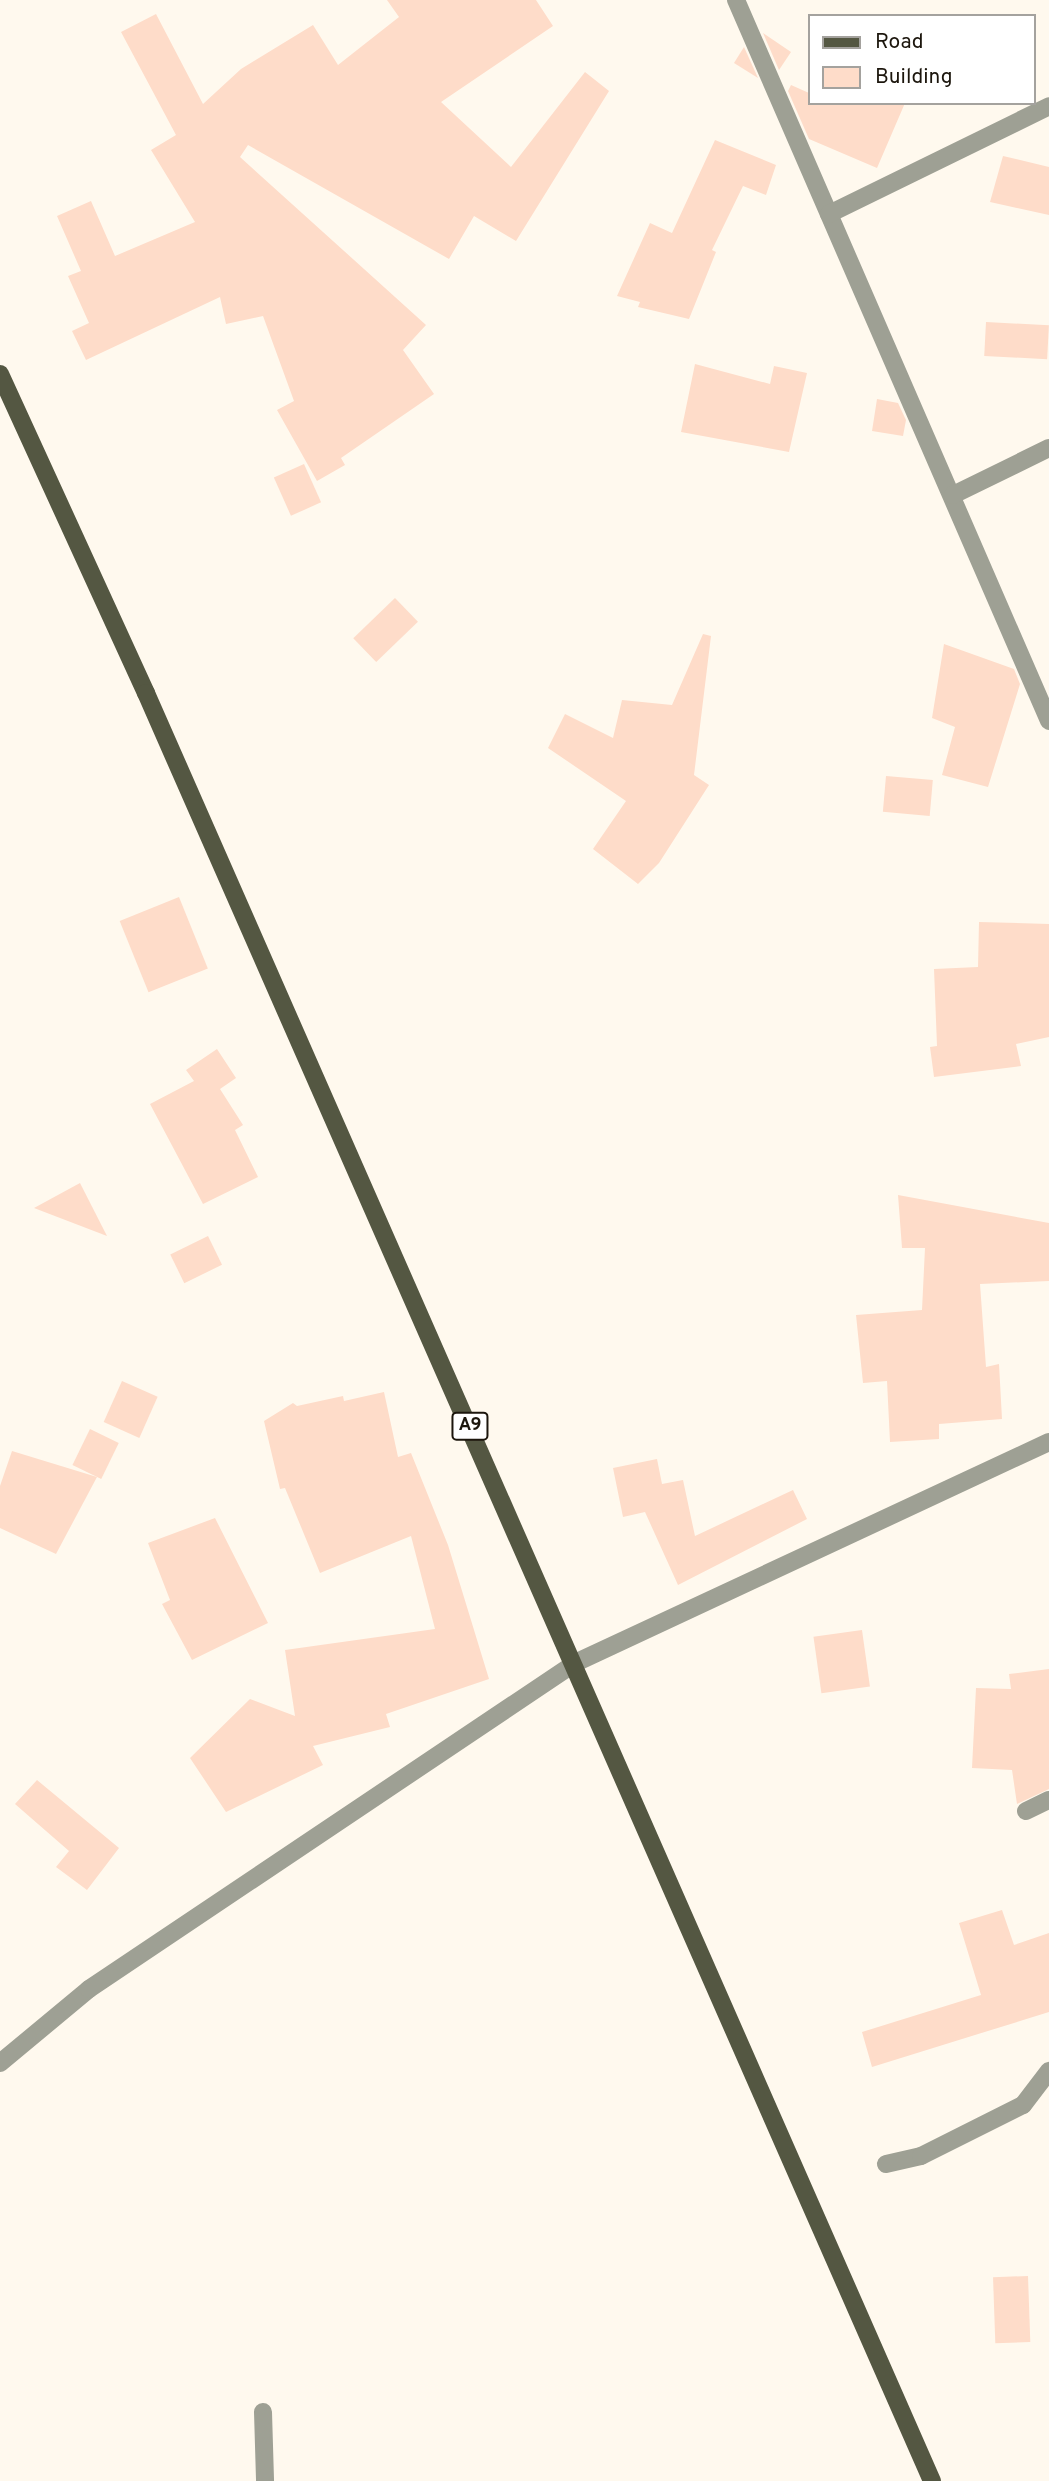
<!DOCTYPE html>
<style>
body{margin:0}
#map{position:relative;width:1049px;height:2481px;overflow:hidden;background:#fff9ee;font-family:Overpass,sans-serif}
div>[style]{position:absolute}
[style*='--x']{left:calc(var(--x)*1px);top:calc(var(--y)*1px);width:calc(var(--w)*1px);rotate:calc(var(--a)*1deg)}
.building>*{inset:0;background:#fedcc9;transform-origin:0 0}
.minor>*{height:18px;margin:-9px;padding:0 9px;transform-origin:9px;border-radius:9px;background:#9ea094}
.primary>*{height:18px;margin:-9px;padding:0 9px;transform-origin:9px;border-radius:9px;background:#545742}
span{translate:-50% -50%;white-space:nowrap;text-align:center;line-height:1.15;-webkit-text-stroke:7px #fff;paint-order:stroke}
.shield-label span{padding:2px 5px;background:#fff;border:2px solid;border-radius:5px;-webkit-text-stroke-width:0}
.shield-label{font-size:18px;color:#1c160d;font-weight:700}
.legend{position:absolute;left:808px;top:14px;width:228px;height:91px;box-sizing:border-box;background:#fff;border:2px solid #a4a29e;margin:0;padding:9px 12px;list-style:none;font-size:21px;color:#1c160d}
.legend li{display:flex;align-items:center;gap:14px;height:35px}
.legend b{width:35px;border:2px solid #a4a29e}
</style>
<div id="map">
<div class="building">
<i style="clip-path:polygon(387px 0,536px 0,553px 26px,441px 102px,511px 167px,585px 72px,609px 91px,516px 241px,474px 216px,449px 259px,248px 145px,240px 157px,426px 325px,403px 350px,434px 394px,341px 458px,345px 465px,317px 481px,277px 410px,294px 401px,263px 316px,226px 324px,220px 297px,86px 360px,72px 331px,89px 323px,68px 276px,81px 271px,57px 216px,91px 201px,115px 256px,195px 222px,151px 150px,176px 135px,121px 32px,156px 14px,203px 104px,241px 69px,313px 25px,338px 65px,399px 17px)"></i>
<i style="clip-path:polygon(763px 33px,791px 52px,779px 70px)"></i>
<i style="clip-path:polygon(744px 47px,758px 78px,734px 63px)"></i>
<i style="clip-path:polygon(791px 85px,809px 93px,809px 103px,905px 103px,877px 168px,809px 139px,788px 91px)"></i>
<i style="clip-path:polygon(715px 140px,776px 165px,766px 195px,743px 186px,712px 250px,716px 252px,689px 319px,638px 307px,640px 302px,617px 296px,650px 223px,672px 233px)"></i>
<i style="clip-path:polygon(1003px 156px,1049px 167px,1049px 215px,990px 202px)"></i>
<i style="left:986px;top:322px;width:63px;height:34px;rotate:3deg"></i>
<i style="clip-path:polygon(695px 364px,770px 384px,774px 366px,807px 373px,789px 452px,681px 432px)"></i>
<i style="clip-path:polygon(877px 399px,898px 403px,906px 420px,903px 436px,872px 431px)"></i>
<i style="left:304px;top:464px;width:42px;height:33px;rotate:66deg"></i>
<i style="left:395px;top:598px;width:33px;height:58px;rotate:46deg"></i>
<i style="clip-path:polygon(703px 634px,711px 636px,694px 775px,709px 785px,659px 863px,638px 884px,593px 849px,626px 801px,548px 748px,565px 714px,613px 738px,622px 700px,672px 705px)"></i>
<i style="clip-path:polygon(944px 644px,1014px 669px,1020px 684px,988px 787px,942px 775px,955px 727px,932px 718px)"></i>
<i style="left:886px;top:776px;width:47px;height:36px;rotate:5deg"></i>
<i style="left:179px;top:897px;width:77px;height:64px;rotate:68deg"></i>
<i style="clip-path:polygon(979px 922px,1049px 924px,1049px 1037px,1016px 1044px,1021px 1066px,934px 1077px,930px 1047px,937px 1046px,934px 969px,978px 967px)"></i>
<i style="clip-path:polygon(217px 1049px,236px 1078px,220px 1089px,243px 1125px,235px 1130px,258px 1177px,203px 1204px,150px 1104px,194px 1081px,186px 1070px)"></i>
<i style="clip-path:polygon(80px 1183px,107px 1236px,34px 1208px)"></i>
<i style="clip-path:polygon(898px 1195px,1049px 1223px,1049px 1281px,980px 1284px,986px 1367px,999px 1364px,1002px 1419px,939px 1424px,939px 1439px,890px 1442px,887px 1381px,863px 1383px,856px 1315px,922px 1310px,925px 1248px,902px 1248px)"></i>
<i style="left:208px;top:1236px;width:32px;height:42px;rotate:64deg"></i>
<i style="left:122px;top:1381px;width:39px;height:45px;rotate:24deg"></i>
<i style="clip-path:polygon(384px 1392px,398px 1457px,411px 1453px,448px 1545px,489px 1679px,386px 1714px,390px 1727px,313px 1746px,323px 1765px,226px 1812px,190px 1758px,250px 1699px,295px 1716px,285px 1650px,435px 1629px,411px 1536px,320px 1573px,285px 1488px,280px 1489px,264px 1421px,293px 1403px,297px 1406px,343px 1396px,344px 1401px)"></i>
<i style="left:90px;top:1429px;width:32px;height:40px;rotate:26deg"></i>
<i style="clip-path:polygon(12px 1451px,97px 1477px,56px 1554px,0 1528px,0 1486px)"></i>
<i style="clip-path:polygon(657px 1459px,662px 1484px,683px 1480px,695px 1536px,793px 1490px,807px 1519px,678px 1585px,645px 1512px,623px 1517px,613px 1468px)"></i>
<i style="clip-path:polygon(215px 1518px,268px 1623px,192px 1660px,162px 1604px,170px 1600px,148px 1543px)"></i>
<i style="left:862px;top:1630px;width:57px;height:49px;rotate:82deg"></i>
<i style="clip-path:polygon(1049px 1669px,1049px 1789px,1017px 1804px,1012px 1770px,972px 1768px,976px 1688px,1011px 1689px,1009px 1674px)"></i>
<i style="clip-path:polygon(37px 1780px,119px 1848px,87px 1890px,56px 1867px,69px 1851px,15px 1804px)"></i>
<i style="clip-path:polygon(1002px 1910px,1014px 1945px,1049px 1933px,1049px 2012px,872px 2067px,862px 2032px,981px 1995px,959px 1923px)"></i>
<i style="left:1028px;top:2276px;width:66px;height:35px;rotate:88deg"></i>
</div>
<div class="minor">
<i style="--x:736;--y:0;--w:786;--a:66.53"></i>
<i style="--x:829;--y:214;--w:245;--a:-26.1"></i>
<i style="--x:953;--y:495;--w:107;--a:-26.1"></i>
<i style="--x:1026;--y:1811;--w:25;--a:-26"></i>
<i style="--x:0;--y:2063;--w:116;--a:-39.7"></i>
<i style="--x:89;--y:1989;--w:585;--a:-33.85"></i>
<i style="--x:575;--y:1663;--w:523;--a:-25"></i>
<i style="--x:886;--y:2164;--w:36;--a:-13"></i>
<i style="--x:921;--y:2156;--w:114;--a:-26.6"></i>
<i style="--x:1023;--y:2105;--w:43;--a:-52.6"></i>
<i style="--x:263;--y:2412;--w:69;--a:88.3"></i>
</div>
<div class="primary">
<i style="--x:0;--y:374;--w:351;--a:65.4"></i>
<i style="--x:146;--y:693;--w:1953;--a:66.27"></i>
</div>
<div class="shield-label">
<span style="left:470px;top:1426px">A9</span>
</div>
<ul class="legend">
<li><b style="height:9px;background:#545742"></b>Road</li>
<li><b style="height:19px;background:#fedcc9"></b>Building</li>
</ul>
</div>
